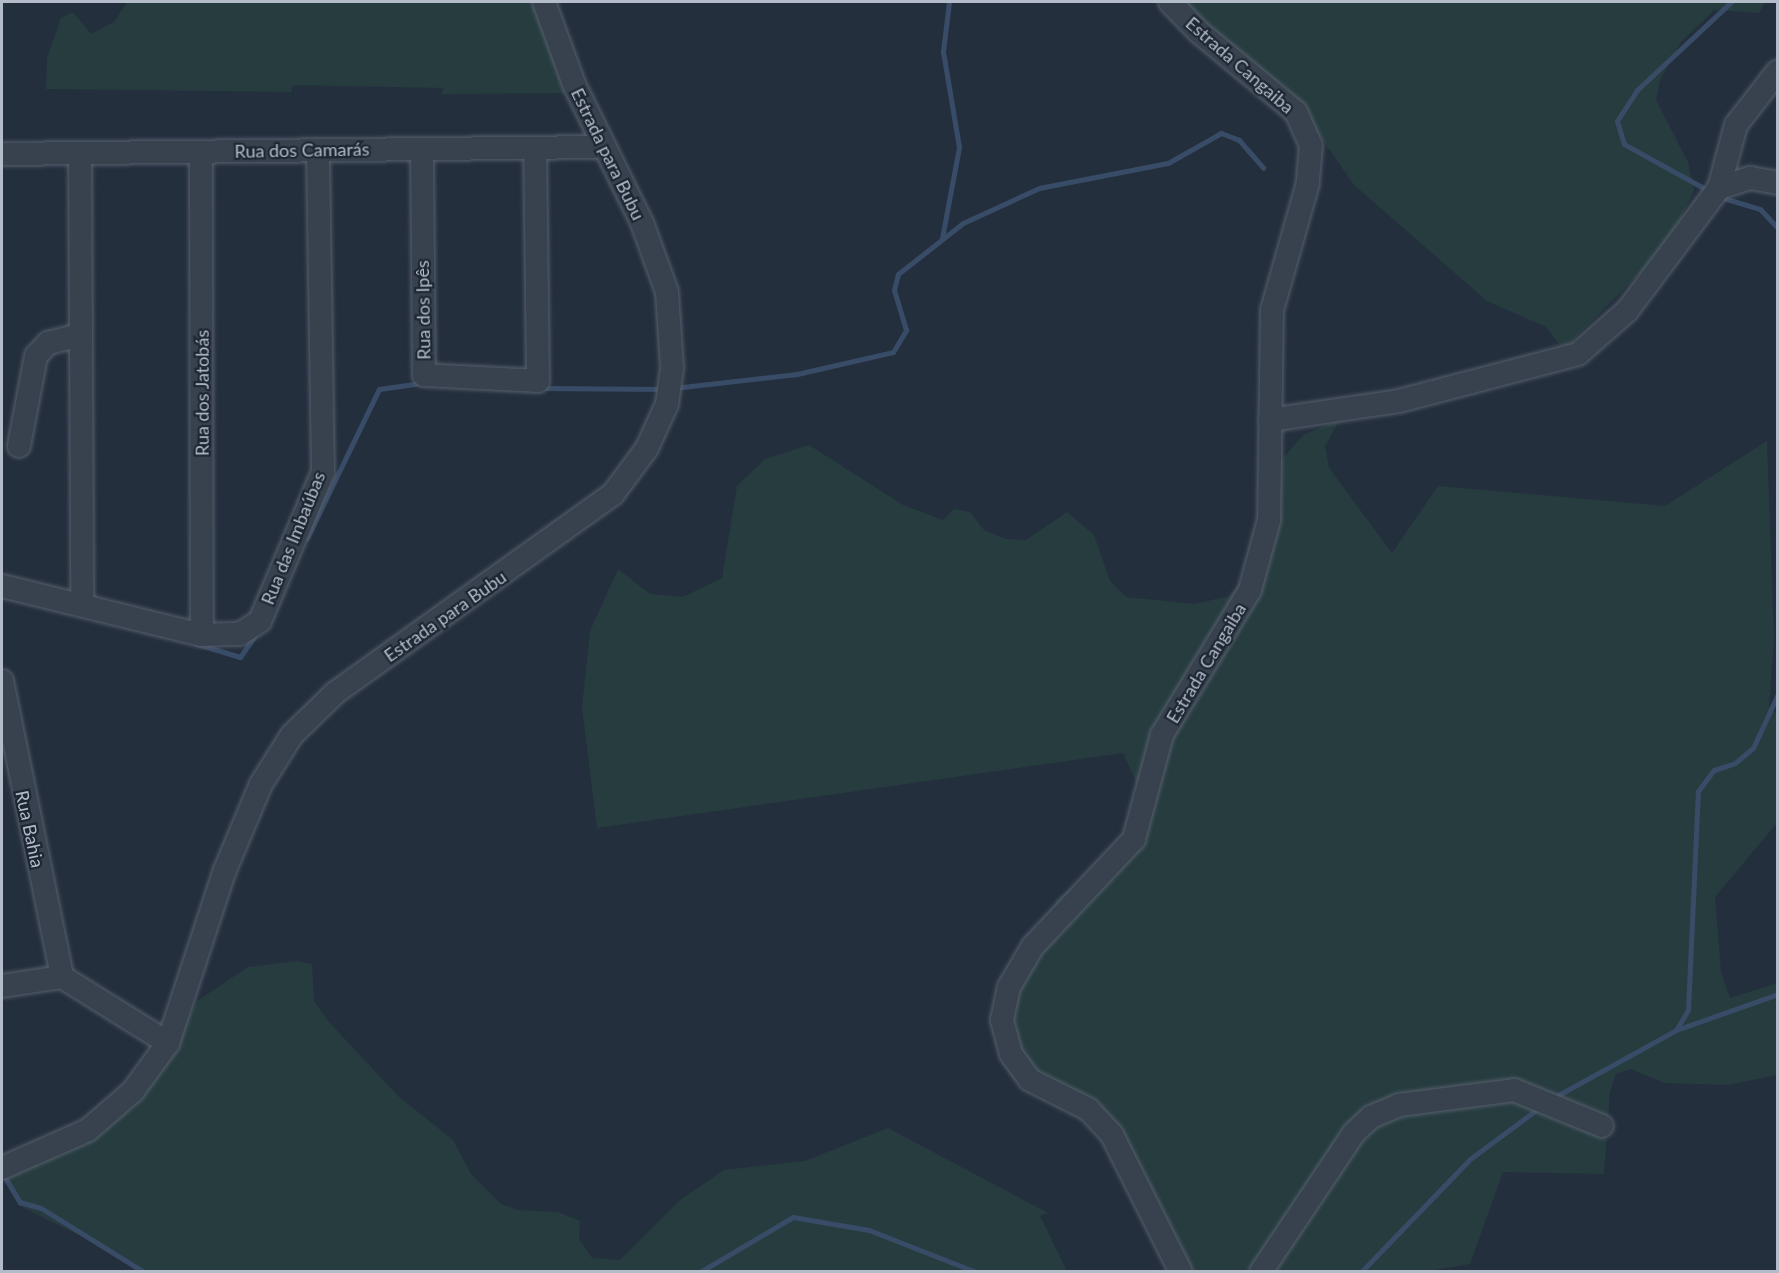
<!DOCTYPE html>
<meta charset="utf-8">
<style>
body{margin:0}
#map{position:relative;width:1779px;height:1273px;overflow:hidden;background:#242f3e;font-family:Lato,sans-serif}
div>[style]{position:absolute}
[style*='--x']{left:calc(var(--x)*1px);top:calc(var(--y)*1px);width:calc(var(--w)*1px);rotate:calc(var(--a)*1deg)}
.green>*{inset:0;background:#263c3f}
.stream>*{height:5px;margin:-2.5px;padding:0 2.5px;transform-origin:2.5px;border-radius:2.5px;background:#394c67}
.roads{filter:drop-shadow(0 0 2px #565f6c) drop-shadow(0 0 2px #565f6c)}
.minor>*{height:22px;margin:-11px;padding:0 11px;transform-origin:11px;border-radius:11px;background:#38414e}
span{translate:-50% -50%;white-space:nowrap;text-align:center;line-height:1.15;-webkit-text-stroke:4.5px #1d2633;paint-order:stroke}
.street-label{font-size:18px;color:#b4bcc9}
.frame{position:absolute;inset:0;border:3px solid #b4bcc9;pointer-events:none}
</style>
<div id="map">
<div class="green">
<i style="clip-path:polygon(127px 2px,535px 2px,565px 93px,442px 94px,443px 88px,293px 85px,291px 92px,46px 89px,47px 58px,61px 18px,73px 12px,91px 34px,114px 22px)"></i>
<i style="clip-path:polygon(1181px 2px,1765px 2px,1759px 13px,1714px 10px,1681px 42px,1660px 80px,1656px 100px,1688px 162px,1694px 191px,1668px 245px,1568px 345px,1560px 345px,1546px 327px,1487px 301px,1354px 185px,1311px 123px)"></i>
<i style="clip-path:polygon(1340px 419px,1325px 446px,1329px 468px,1392px 553px,1438px 486px,1665px 506px,1767px 441px,1774px 640px,1769px 706px,1777px 714px,1777px 823px,1715px 897px,1721px 972px,1730px 998px,1777px 983px,1777px 1075px,1728px 1085px,1664px 1083px,1631px 1069px,1616px 1074px,1610px 1092px,1604px 1174px,1503px 1172px,1470px 1264px,1422px 1272px,1184px 1271px,1070px 1090px,1015px 1081px,1001px 1061px,998px 1032px,1056px 918px,1055px 900px,1099px 868px,1123px 837px,1138px 786px,1123px 753px,597px 828px,582px 707px,590px 631px,618px 569px,650px 594px,683px 597px,722px 578px,737px 486px,765px 459px,809px 445px,903px 505px,943px 520px,954px 509px,970px 512px,984px 530px,1006px 539px,1026px 540px,1067px 512px,1094px 535px,1110px 581px,1126px 597px,1195px 604px,1229px 596px,1251px 570px,1265px 479px,1303px 435px)"></i>
<i style="clip-path:polygon(296px 961px,312px 964px,314px 1001px,328px 1021px,398px 1096px,453px 1140px,471px 1174px,501px 1204px,518px 1210px,558px 1212px,580px 1221px,579px 1239px,592px 1258px,620px 1260px,680px 1200px,724px 1170px,805px 1161px,888px 1128px,1048px 1213px,1040px 1216px,1067px 1271px,136px 1271px,121px 1256px,18px 1205px,3px 1179px,169px 1057px,197px 1001px,248px 967px)"></i>
</div>
<div class="stream">
<i style="--x:1709;--y:191;--w:97;--a:-151.1"></i>
<i style="--x:1624;--y:144;--w:24;--a:-107"></i>
<i style="--x:1617;--y:121;--w:37;--a:-57"></i>
<i style="--x:1637;--y:90;--w:129;--a:-43.1"></i>
<i style="--x:1720;--y:197;--w:42;--a:16.7"></i>
<i style="--x:1760;--y:209;--w:26;--a:47"></i>
<i style="--x:942;--y:238;--w:93;--a:-79.4"></i>
<i style="--x:959;--y:147;--w:97;--a:-99.5"></i>
<i style="--x:943;--y:51;--w:49;--a:-83"></i>
<i style="--x:542;--y:388;--w:123;--a:0.5"></i>
<i style="--x:674;--y:388;--w:124;--a:-6.5"></i>
<i style="--x:797;--y:374;--w:98;--a:-12.9"></i>
<i style="--x:893;--y:352;--w:26;--a:-59"></i>
<i style="--x:906;--y:330;--w:42;--a:-106.7"></i>
<i style="--x:894;--y:290;--w:16;--a:-76"></i>
<i style="--x:898;--y:274;--w:83;--a:-38.1"></i>
<i style="--x:963;--y:223;--w:84;--a:-24.7"></i>
<i style="--x:1039;--y:188;--w:131;--a:-11"></i>
<i style="--x:1168;--y:163;--w:61;--a:-29.5"></i>
<i style="--x:1221;--y:133;--w:19;--a:21"></i>
<i style="--x:1239;--y:140;--w:37;--a:49"></i>
<i style="--x:307;--y:538;--w:165;--a:-64.2"></i>
<i style="--x:379;--y:389;--w:43;--a:-7.9"></i>
<i style="--x:197;--y:644;--w:45;--a:16.8"></i>
<i style="--x:240;--y:657;--w:29;--a:-55"></i>
<i style="--x:1676;--y:1030;--w:23;--a:-59"></i>
<i style="--x:1688;--y:1010;--w:219;--a:-87.4"></i>
<i style="--x:1698;--y:791;--w:26;--a:-53"></i>
<i style="--x:1714;--y:770;--w:22;--a:-18"></i>
<i style="--x:1735;--y:763;--w:23;--a:-40"></i>
<i style="--x:1753;--y:748;--w:60;--a:-65.2"></i>
<i style="--x:1553;--y:1098;--w:141;--a:-28.9"></i>
<i style="--x:1676;--y:1030;--w:108;--a:-19.4"></i>
<i style="--x:3;--y:1174;--w:33;--a:59"></i>
<i style="--x:20;--y:1202;--w:22;--a:16"></i>
<i style="--x:41;--y:1208;--w:121;--a:31.9"></i>
<i style="--x:700;--y:1272;--w:108;--a:-30.6"></i>
<i style="--x:793;--y:1217;--w:77;--a:9.7"></i>
<i style="--x:869;--y:1230;--w:115;--a:21.4"></i>
<i style="--x:1361;--y:1272;--w:157;--a:-46"></i>
<i style="--x:1470;--y:1159;--w:87;--a:-36.6"></i>
</div>
<div class="roads">
<div class="minor">
<i style="--x:1170;--y:2;--w:42;--a:46"></i>
<i style="--x:1199;--y:32;--w:126;--a:39.5"></i>
<i style="--x:1296;--y:112;--w:36;--a:66"></i>
<i style="--x:1311;--y:145;--w:38;--a:95"></i>
<i style="--x:1308;--y:183;--w:132;--a:105.8"></i>
<i style="--x:1272;--y:310;--w:210;--a:90.8"></i>
<i style="--x:1269;--y:520;--w:73;--a:105.2"></i>
<i style="--x:1250;--y:590;--w:170;--a:121.3"></i>
<i style="--x:1162;--y:735;--w:108;--a:105.1"></i>
<i style="--x:1134;--y:839;--w:147;--a:133.3"></i>
<i style="--x:1033;--y:946;--w:48;--a:120.3"></i>
<i style="--x:1009;--y:987;--w:34;--a:102"></i>
<i style="--x:1002;--y:1020;--w:35;--a:75"></i>
<i style="--x:1011;--y:1054;--w:32;--a:54"></i>
<i style="--x:1030;--y:1080;--w:65;--a:26.6"></i>
<i style="--x:1088;--y:1109;--w:35;--a:47"></i>
<i style="--x:1112;--y:1135;--w:153;--a:63.3"></i>
<i style="--x:422;--y:149;--w:226;--a:89.5"></i>
<i style="--x:424;--y:375;--w:114;--a:3"></i>
<i style="--x:538;--y:381;--w:233;--a:-90.7"></i>
<i style="--x:201;--y:152;--w:483;--a:89.9"></i>
<i style="--x:80;--y:153;--w:452;--a:89.7"></i>
<i style="--x:2;--y:154;--w:601;--a:-0.67"></i>
<i style="--x:1719;--y:188;--w:65;--a:-74.9"></i>
<i style="--x:1736;--y:125;--w:68;--a:-52.1"></i>
<i style="--x:1270;--y:420;--w:130;--a:-8.4"></i>
<i style="--x:1399;--y:401;--w:185;--a:-14.7"></i>
<i style="--x:1578;--y:354;--w:65;--a:-41.3"></i>
<i style="--x:1627;--y:311;--w:154;--a:-53.2"></i>
<i style="--x:1719;--y:188;--w:33;--a:-18"></i>
<i style="--x:1750;--y:178;--w:28;--a:10"></i>
<i style="--x:19;--y:446;--w:92;--a:-79.3"></i>
<i style="--x:36;--y:356;--w:18;--a:-47"></i>
<i style="--x:48;--y:343;--w:34;--a:-14"></i>
<i style="--x:2;--y:586;--w:206;--a:13.8"></i>
<i style="--x:202;--y:635;--w:38;--a:-2"></i>
<i style="--x:240;--y:634;--w:24;--a:-33"></i>
<i style="--x:260;--y:621;--w:162;--a:-67.1"></i>
<i style="--x:323;--y:472;--w:322;--a:-90.9"></i>
<i style="--x:2;--y:681;--w:302;--a:78.5"></i>
<i style="--x:2;--y:986;--w:61;--a:-8.5"></i>
<i style="--x:62;--y:977;--w:125;--a:31.9"></i>
<i style="--x:2;--y:1168;--w:94;--a:-23.8"></i>
<i style="--x:88;--y:1130;--w:60;--a:-40.9"></i>
<i style="--x:133;--y:1091;--w:59;--a:-53.9"></i>
<i style="--x:168;--y:1043;--w:182;--a:-71.8"></i>
<i style="--x:225;--y:870;--w:93;--a:-67.3"></i>
<i style="--x:261;--y:784;--w:58;--a:-57.7"></i>
<i style="--x:292;--y:735;--w:60;--a:-44.3"></i>
<i style="--x:335;--y:693;--w:342;--a:-35.6"></i>
<i style="--x:613;--y:494;--w:57;--a:-53.5"></i>
<i style="--x:647;--y:448;--w:48;--a:-65.6"></i>
<i style="--x:667;--y:404;--w:37;--a:-82"></i>
<i style="--x:672;--y:367;--w:75;--a:-93.8"></i>
<i style="--x:667;--y:292;--w:73;--a:-109.9"></i>
<i style="--x:642;--y:223;--w:155;--a:-116.1"></i>
<i style="--x:574;--y:84;--w:87;--a:-110.1"></i>
<i style="--x:1261;--y:1272;--w:167;--a:-56.2"></i>
<i style="--x:1354;--y:1133;--w:23;--a:-43"></i>
<i style="--x:1371;--y:1117;--w:30;--a:-23"></i>
<i style="--x:1399;--y:1105;--w:116;--a:-7.4"></i>
<i style="--x:1514;--y:1090;--w:95;--a:22.2"></i>
</div>
</div>
<div class="street-label">
<span style="left:1240px;top:65px;rotate:41deg">Estrada Cangaiba</span>
<span style="left:302px;top:150px;rotate:-1deg">Rua dos Camarás</span>
<span style="left:608px;top:154px;rotate:64deg">Estrada para Bubu</span>
<span style="left:423px;top:310px;rotate:-91deg">Rua dos Ipês</span>
<span style="left:202px;top:393px;rotate:-90deg">Rua dos Jatobás</span>
<span style="left:293px;top:538px;rotate:-68deg">Rua das Imbaúbas</span>
<span style="left:445px;top:616px;rotate:-35deg">Estrada para Bubu</span>
<span style="left:1206px;top:663px;rotate:-59deg">Estrada Cangaiba</span>
<span style="left:30px;top:829px;rotate:78deg">Rua Bahia</span>
</div>
<div class="frame"></div>
</div>
